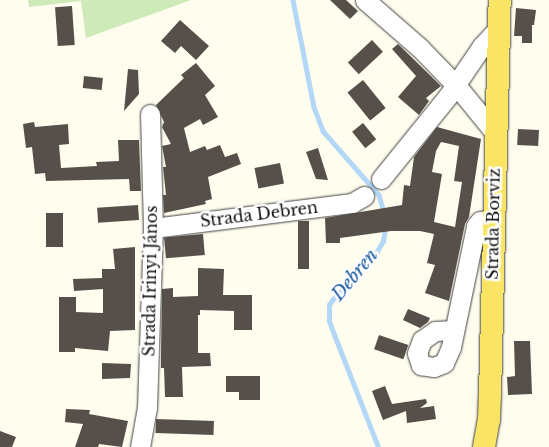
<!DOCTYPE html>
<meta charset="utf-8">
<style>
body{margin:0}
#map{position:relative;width:549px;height:447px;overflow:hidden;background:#fffdee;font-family:"Libre Baskerville",serif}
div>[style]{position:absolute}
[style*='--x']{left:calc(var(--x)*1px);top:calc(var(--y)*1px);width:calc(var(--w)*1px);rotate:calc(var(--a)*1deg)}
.green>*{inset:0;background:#cdeab8}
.stream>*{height:4.5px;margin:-2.25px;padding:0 2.25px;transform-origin:2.25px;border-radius:2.25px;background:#b3d7f7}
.building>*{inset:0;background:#57504a;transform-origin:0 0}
.roads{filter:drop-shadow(0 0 1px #414141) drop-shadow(0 0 1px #414141)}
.minor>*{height:19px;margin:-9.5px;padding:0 9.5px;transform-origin:9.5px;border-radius:9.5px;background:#fff}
.major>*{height:22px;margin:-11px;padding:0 11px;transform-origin:11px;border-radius:11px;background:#fae464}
span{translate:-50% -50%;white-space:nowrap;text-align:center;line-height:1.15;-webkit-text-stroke:5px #fff;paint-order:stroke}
.street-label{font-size:16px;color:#0e0e0e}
.water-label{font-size:18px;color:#1556a1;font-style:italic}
</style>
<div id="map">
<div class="green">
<i style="clip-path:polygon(28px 0,191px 0,86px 38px,81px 1px,29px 7px)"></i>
</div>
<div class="stream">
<i style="--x:293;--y:0;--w:109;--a:78.9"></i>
<i style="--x:314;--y:107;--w:26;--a:69"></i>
<i style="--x:323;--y:131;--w:85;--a:48.8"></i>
<i style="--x:379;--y:195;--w:19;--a:74"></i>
<i style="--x:378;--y:447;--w:120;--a:-111.4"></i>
<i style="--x:334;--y:335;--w:15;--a:-110"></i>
<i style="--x:329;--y:321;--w:16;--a:-90"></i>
<i style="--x:329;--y:305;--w:7;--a:-56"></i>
<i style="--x:333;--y:299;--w:63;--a:-46.9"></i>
<i style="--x:376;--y:253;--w:14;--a:-60"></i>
<i style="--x:383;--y:241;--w:13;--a:-81"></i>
</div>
<div class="building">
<i style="clip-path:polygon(330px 0,346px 0,358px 11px,350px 19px)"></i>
<i style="left:72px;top:6px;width:39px;height:17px;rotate:86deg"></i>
<i style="clip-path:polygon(516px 8px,536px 10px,534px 25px,532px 25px,532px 43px,522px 43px,522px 36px,514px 36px)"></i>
<i style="clip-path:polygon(180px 20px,209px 46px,196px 60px,181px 46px,175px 53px,161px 41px)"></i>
<i style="left:372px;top:40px;width:16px;height:33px;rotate:47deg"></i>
<i style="clip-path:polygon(398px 44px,441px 86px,426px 98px,429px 101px,419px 115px,398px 97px,416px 76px,392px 49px)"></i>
<i style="clip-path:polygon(196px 63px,215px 86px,205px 95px,218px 117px,203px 125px,200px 119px,184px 128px,190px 152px,205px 146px,207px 150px,220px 145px,225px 157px,237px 153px,241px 164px,208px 177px,212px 199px,205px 201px,206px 204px,164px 213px,163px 195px,166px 195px,163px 167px,166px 167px,162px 146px,171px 144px,162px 127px,164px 122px,156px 105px,184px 78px,181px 75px)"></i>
<i style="clip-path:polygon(128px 69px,138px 70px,139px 94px,124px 111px)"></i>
<i style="left:84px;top:76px;width:19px;height:12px;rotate:6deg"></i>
<i style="left:363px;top:80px;width:36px;height:20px;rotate:51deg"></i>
<i style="clip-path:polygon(34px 122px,35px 127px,68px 124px,69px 144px,59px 145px,61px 168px,97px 166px,96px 162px,119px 161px,118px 140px,139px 140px,141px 191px,130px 191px,129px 179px,46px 181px,45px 173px,35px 174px,32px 147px,26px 148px,23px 124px)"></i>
<i style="left:363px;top:123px;width:21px;height:14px;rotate:51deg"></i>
<i style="clip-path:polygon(evenodd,437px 127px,481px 139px,469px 217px,465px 224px,449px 301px,425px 293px,435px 265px,427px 263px,434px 234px,420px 231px,391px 231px,340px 238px,340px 243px,326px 243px,325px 218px,402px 205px,404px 185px,410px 186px,414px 157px,437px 127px,441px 142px,459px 146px,454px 181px,462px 182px,455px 227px,434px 222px,442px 174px,432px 172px,436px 151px,441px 142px)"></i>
<i style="left:518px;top:129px;width:21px;height:16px;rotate:3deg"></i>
<i style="clip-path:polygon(318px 148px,328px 180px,316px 179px,306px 152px)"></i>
<i style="left:280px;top:163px;width:21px;height:26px;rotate:79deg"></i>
<i style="left:138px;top:205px;width:15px;height:41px;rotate:86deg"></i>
<i style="left:46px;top:213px;width:17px;height:34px"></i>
<i style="left:298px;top:221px;width:11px;height:48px"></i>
<i style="left:203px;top:234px;width:21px;height:39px;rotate:85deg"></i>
<i style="clip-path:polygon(135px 247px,135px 330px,110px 331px,108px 351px,75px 348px,75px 352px,59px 352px,59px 297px,76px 297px,76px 312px,103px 313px,103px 289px,74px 291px,73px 279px,102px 278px,102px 269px,115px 269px,113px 249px)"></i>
<i style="clip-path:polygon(198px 268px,224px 269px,223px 295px,252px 295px,252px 330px,234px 330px,234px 311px,200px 310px,200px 315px,198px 315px,198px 353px,210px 353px,211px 366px,182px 367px,183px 397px,165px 397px,164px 368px,161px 368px,161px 354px,162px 289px,173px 288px,173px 297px,198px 296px)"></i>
<i style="clip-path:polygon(408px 309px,430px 318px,428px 322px,420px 328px,403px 320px)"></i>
<i style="left:379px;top:335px;width:31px;height:15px;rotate:19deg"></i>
<i style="clip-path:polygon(514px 341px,530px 341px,532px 394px,508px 395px,507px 377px,515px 376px)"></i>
<i style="clip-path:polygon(102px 363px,131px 364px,130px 378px,102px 379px)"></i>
<i style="clip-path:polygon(226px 376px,260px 376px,260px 400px,239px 400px,239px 392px,226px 392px)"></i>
<i style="clip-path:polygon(385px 386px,392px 404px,426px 399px,427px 403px,420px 408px,434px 406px,436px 419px,407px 423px,406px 411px,383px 420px,372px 391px)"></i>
<i style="clip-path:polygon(66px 409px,90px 410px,89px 414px,128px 421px,122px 447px,99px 444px,98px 447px,75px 447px,83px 424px,65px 422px)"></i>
<i style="left:156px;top:419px;width:58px;height:14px;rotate:2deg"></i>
<i style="clip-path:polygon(0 431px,16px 437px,12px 447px,0 447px)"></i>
</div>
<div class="roads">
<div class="minor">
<i style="--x:365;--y:0;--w:73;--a:41.1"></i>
<i style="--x:420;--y:48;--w:52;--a:45.8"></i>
<i style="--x:456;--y:85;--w:62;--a:50.9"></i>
<i style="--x:381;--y:179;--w:107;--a:-51.1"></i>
<i style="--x:448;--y:96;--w:60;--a:-55.8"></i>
<i style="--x:482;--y:46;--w:25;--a:-47"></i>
<i style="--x:153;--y:228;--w:201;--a:-7.2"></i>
<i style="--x:352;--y:203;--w:14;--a:-30"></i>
<i style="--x:454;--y:330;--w:19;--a:177"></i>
<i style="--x:435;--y:331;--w:16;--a:145"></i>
<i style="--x:422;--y:340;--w:14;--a:111"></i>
<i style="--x:417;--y:353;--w:13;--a:72"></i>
<i style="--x:421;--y:365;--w:13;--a:9"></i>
<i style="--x:434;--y:367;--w:11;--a:-22"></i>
<i style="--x:444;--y:363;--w:17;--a:-66"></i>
<i style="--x:451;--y:347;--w:124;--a:-78.3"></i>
<i style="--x:476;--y:226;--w:6;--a:-51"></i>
<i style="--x:480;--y:221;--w:13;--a:-4"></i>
<i style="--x:140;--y:447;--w:40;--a:-80"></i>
<i style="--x:147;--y:408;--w:180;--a:-88.1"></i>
<i style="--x:153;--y:228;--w:114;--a:-91.5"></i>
</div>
<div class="major">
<i style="--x:484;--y:447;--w:27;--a:-80"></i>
<i style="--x:489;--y:420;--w:24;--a:-88"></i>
<i style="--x:490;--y:396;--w:396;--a:-88.6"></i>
</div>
</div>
<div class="street-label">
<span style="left:259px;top:214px;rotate:-7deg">Strada Debren</span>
<span style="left:493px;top:224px;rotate:-89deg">Strada Borviz</span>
<span style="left:150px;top:281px;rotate:-89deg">Strada Irinyi János</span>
</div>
<div class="water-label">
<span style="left:355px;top:275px;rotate:-50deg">Debren</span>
</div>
</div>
